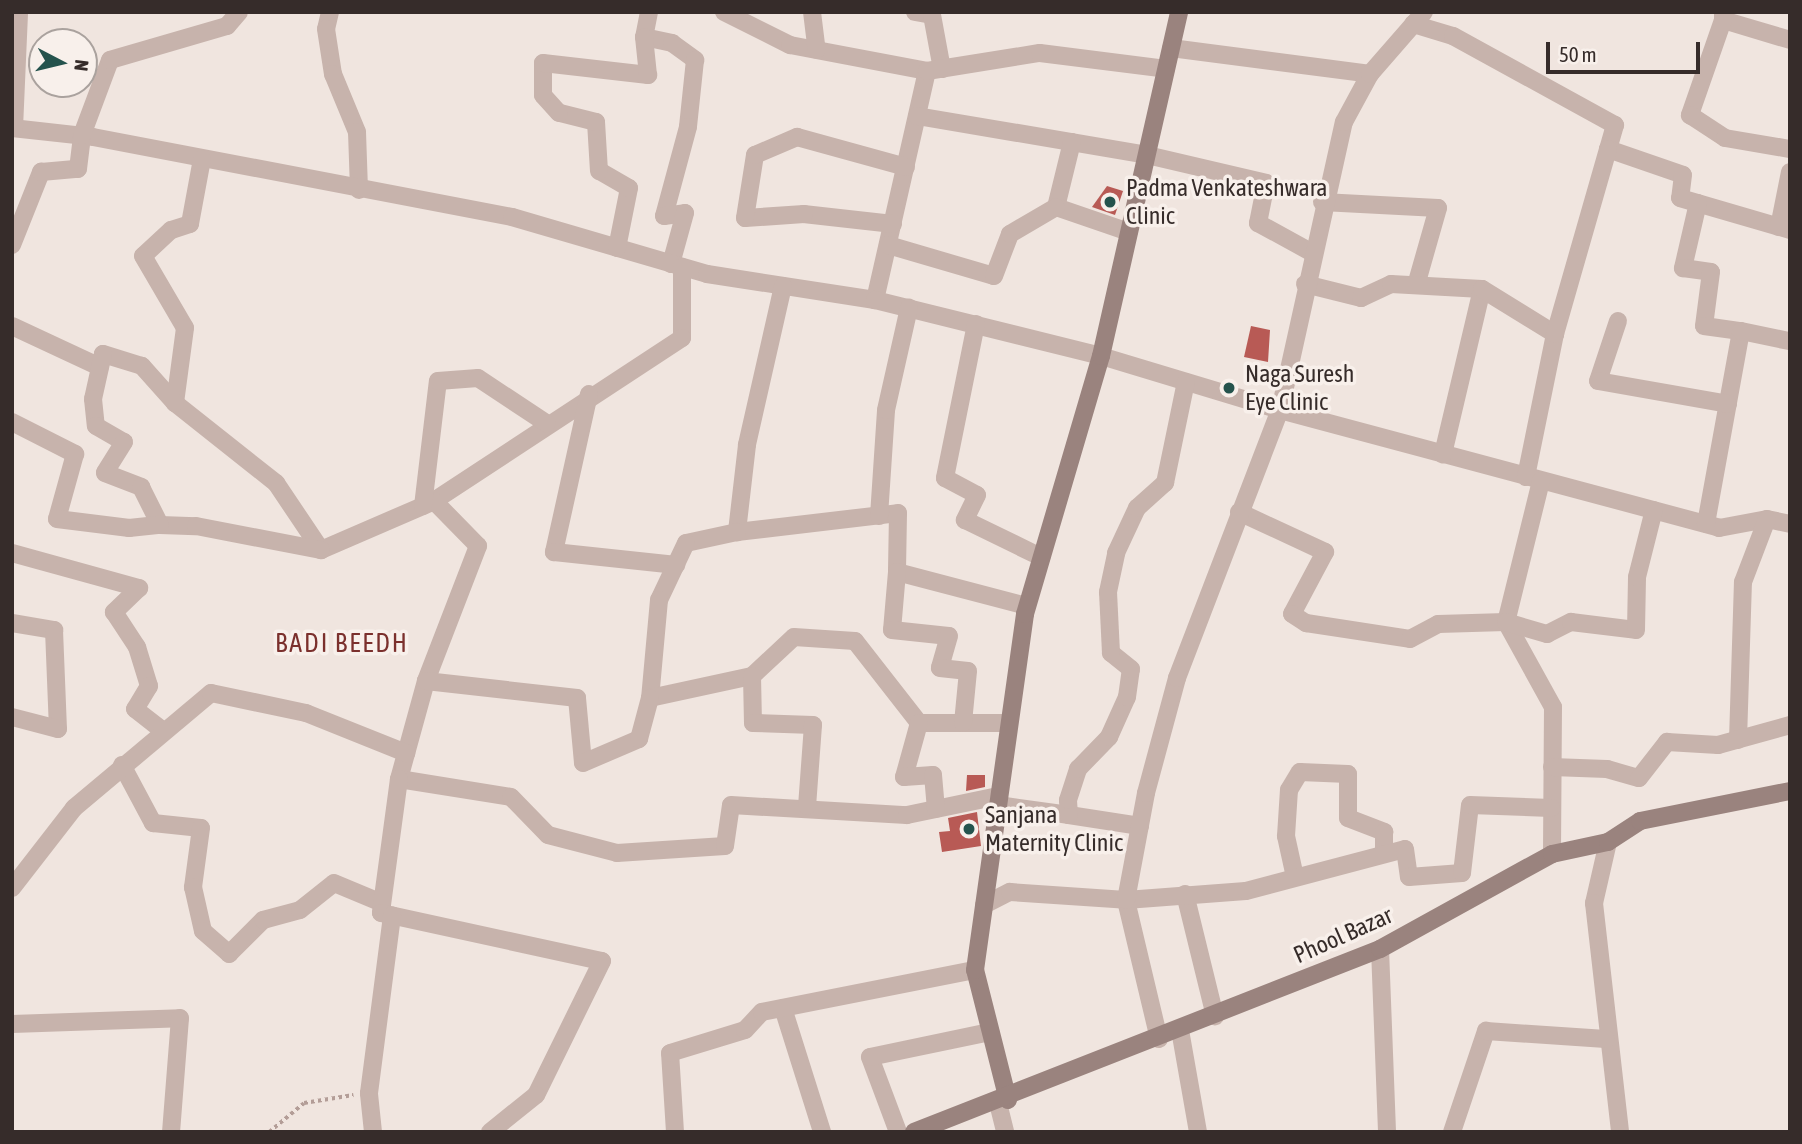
<!DOCTYPE html>
<style>
body{margin:0}
#map{position:relative;width:1802px;height:1144px;overflow:hidden;background:#f0e5df;font-family:"Asap Condensed",sans-serif}
div>[style]{position:absolute}
[style*='--x']{left:calc(var(--x)*1px);top:calc(var(--y)*1px);width:calc(var(--w)*1px);rotate:calc(var(--a)*1deg)}
.building>*{inset:0;background:#b85a55}
.path>*{height:3.5px;margin-top:-1.75px;transform-origin:0;background:repeating-linear-gradient(90deg,#b39d97 0 3.5px,transparent 0 7px)}
.street>*{height:18px;margin:-9px;padding:0 9px;transform-origin:9px;border-radius:9px;background:#c7b3ac}
.secondary>*{height:18px;margin:-9px;padding:0 9px;transform-origin:9px;border-radius:9px;background:#9a837e}
.dots>*{width:19px;height:19px;translate:-50% -50%;box-sizing:border-box;border:4px solid #f8f0eb;border-radius:50%}
span{translate:-50% -50%;white-space:nowrap;text-align:center;line-height:1.15;-webkit-text-stroke:7px #f8f0eb;paint-order:stroke}
.poi-label{font-size:24px;color:#362c2a}
.left{translate:0 -50%;text-align:left}
.street-label{font-size:24px;color:#362c2a}
.neighbourhood-label{font-size:26px;color:#7b302d;letter-spacing:2px}
.frame{position:absolute;inset:0;border:14px solid #362c2a;pointer-events:none}
.north{position:absolute;left:28px;top:28px;width:70px;height:70px;box-sizing:border-box;background:#f8f0eb;border:2px solid #aaa29e;border-radius:50%;rotate:97deg;font-size:19px;font-weight:700;line-height:28px;text-align:center;color:#362c2a}
.north::after{content:'';display:block;margin:auto;width:24px;height:32px;background:#25534d;clip-path:polygon(50% 0,100% 100%,50% 72%,0 100%)}
.scale{position:absolute;left:1546px;top:42px;width:154px;height:32px;box-sizing:border-box;border:4px solid #362c2a;border-top:0;padding-left:9px;font-size:21px;line-height:24px;white-space:nowrap;color:#362c2a;-webkit-text-stroke:5px #f8f0eb;paint-order:stroke}
</style>
<div id="map">
<div class="building">
<i style="clip-path:polygon(1107px 186px,1123px 191px,1115px 215px,1092px 207px)"></i>
<i style="clip-path:polygon(1251px 326px,1270px 330px,1268px 362px,1244px 357px)"></i>
<i style="clip-path:polygon(967px 775px,985px 775px,985px 787px,966px 791px)"></i>
<i style="clip-path:polygon(977px 812px,981px 846px,942px 852px,939px 832px,950px 831px,948px 818px)"></i>
</div>
<div class="path">
<i style="--x:269;--y:1132;--w:45;--a:-39.6"></i>
<i style="--x:304;--y:1103;--w:50;--a:-9.3"></i>
</div>
<div class="street">
<i style="--x:330;--y:12;--w:17;--a:103"></i>
<i style="--x:326;--y:29;--w:46;--a:81.2"></i>
<i style="--x:333;--y:74;--w:63;--a:67.5"></i>
<i style="--x:357;--y:132;--w:58;--a:88"></i>
<i style="--x:649;--y:12;--w:25;--a:101"></i>
<i style="--x:644;--y:37;--w:29;--a:12"></i>
<i style="--x:672;--y:43;--w:29;--a:36"></i>
<i style="--x:695;--y:60;--w:67;--a:96"></i>
<i style="--x:688;--y:127;--w:92;--a:105.1"></i>
<i style="--x:664;--y:216;--w:21;--a:-8"></i>
<i style="--x:685;--y:213;--w:53;--a:105.4"></i>
<i style="--x:724;--y:12;--w:74;--a:26.6"></i>
<i style="--x:790;--y:45;--w:139;--a:10.7"></i>
<i style="--x:927;--y:71;--w:235;--a:102.8"></i>
<i style="--x:812;--y:12;--w:38;--a:83"></i>
<i style="--x:915;--y:12;--w:17;--a:10"></i>
<i style="--x:932;--y:15;--w:55;--a:79.5"></i>
<i style="--x:1723;--y:12;--w:8;--a:90"></i>
<i style="--x:1723;--y:20;--w:70;--a:16.6"></i>
<i style="--x:1723;--y:20;--w:101;--a:109.2"></i>
<i style="--x:1690;--y:115;--w:42;--a:33.3"></i>
<i style="--x:1725;--y:138;--w:66;--a:9.6"></i>
<i style="--x:1413;--y:24;--w:42;--a:16.7"></i>
<i style="--x:1453;--y:36;--w:185;--a:28.8"></i>
<i style="--x:1615;--y:125;--w:25;--a:106"></i>
<i style="--x:1608;--y:149;--w:79;--a:19.1"></i>
<i style="--x:1683;--y:175;--w:23;--a:97"></i>
<i style="--x:1680;--y:198;--w:115;--a:16.2"></i>
<i style="--x:1171;--y:48;--w:201;--a:7.4"></i>
<i style="--x:927;--y:71;--w:114;--a:-9.1"></i>
<i style="--x:1040;--y:53;--w:127;--a:7.2"></i>
<i style="--x:917;--y:116;--w:233;--a:9.6"></i>
<i style="--x:1147;--y:155;--w:122;--a:13.2"></i>
<i style="--x:1266;--y:183;--w:41;--a:101.3"></i>
<i style="--x:1258;--y:223;--w:60;--a:28.7"></i>
<i style="--x:12;--y:128;--w:81;--a:6.3"></i>
<i style="--x:93;--y:137;--w:427;--a:10.8"></i>
<i style="--x:512;--y:217;--w:203;--a:16.3"></i>
<i style="--x:707;--y:274;--w:170;--a:8.8"></i>
<i style="--x:875;--y:300;--w:233;--a:13.9"></i>
<i style="--x:1101;--y:356;--w:187;--a:16.8"></i>
<i style="--x:1280;--y:410;--w:455;--a:15"></i>
<i style="--x:1719;--y:528;--w:49;--a:-10.6"></i>
<i style="--x:1767;--y:519;--w:24;--a:12"></i>
<i style="--x:14;--y:128;--w:116;--a:-87.5"></i>
<i style="--x:1072;--y:142;--w:67;--a:103.8"></i>
<i style="--x:1056;--y:207;--w:77;--a:18.9"></i>
<i style="--x:202;--y:159;--w:66;--a:100.5"></i>
<i style="--x:190;--y:224;--w:20;--a:162"></i>
<i style="--x:171;--y:230;--w:38;--a:137"></i>
<i style="--x:143;--y:256;--w:83;--a:59.7"></i>
<i style="--x:185;--y:328;--w:76;--a:97.6"></i>
<i style="--x:175;--y:403;--w:129;--a:38.4"></i>
<i style="--x:276;--y:483;--w:81;--a:56.1"></i>
<i style="--x:321;--y:550;--w:123;--a:-23.4"></i>
<i style="--x:1322;--y:202;--w:116;--a:3"></i>
<i style="--x:1438;--y:208;--w:80;--a:105.9"></i>
<i style="--x:1698;--y:203;--w:67;--a:103"></i>
<i style="--x:1683;--y:268;--w:28;--a:8"></i>
<i style="--x:1711;--y:272;--w:54;--a:97.4"></i>
<i style="--x:1704;--y:326;--w:37;--a:8"></i>
<i style="--x:1741;--y:331;--w:196;--a:100.3"></i>
<i style="--x:893;--y:224;--w:90;--a:-173.6"></i>
<i style="--x:804;--y:214;--w:59;--a:176.1"></i>
<i style="--x:745;--y:218;--w:64;--a:-81"></i>
<i style="--x:755;--y:155;--w:46;--a:-23.2"></i>
<i style="--x:797;--y:137;--w:113;--a:15.4"></i>
<i style="--x:1779;--y:227;--w:56;--a:-78.7"></i>
<i style="--x:12;--y:245;--w:79;--a:-68.3"></i>
<i style="--x:41;--y:172;--w:37;--a:-5"></i>
<i style="--x:78;--y:169;--w:34;--a:-83"></i>
<i style="--x:82;--y:135;--w:80;--a:-69.5"></i>
<i style="--x:110;--y:60;--w:122;--a:-16.2"></i>
<i style="--x:227;--y:26;--w:18;--a:-49"></i>
<i style="--x:888;--y:245;--w:110;--a:16.3"></i>
<i style="--x:994;--y:276;--w:45;--a:-69.1"></i>
<i style="--x:1010;--y:234;--w:53;--a:-30.4"></i>
<i style="--x:617;--y:248;--w:61;--a:-78.7"></i>
<i style="--x:629;--y:188;--w:34;--a:-150"></i>
<i style="--x:599;--y:171;--w:49;--a:-93.5"></i>
<i style="--x:596;--y:122;--w:38;--a:-166"></i>
<i style="--x:559;--y:113;--w:24;--a:-132"></i>
<i style="--x:543;--y:95;--w:32;--a:-90"></i>
<i style="--x:543;--y:63;--w:106;--a:6.5"></i>
<i style="--x:648;--y:75;--w:38;--a:-96"></i>
<i style="--x:682;--y:267;--w:71;--a:90"></i>
<i style="--x:682;--y:338;--w:297;--a:146.7"></i>
<i style="--x:434;--y:501;--w:63;--a:45.6"></i>
<i style="--x:478;--y:546;--w:145;--a:111.1"></i>
<i style="--x:426;--y:681;--w:102;--a:105.4"></i>
<i style="--x:399;--y:779;--w:113;--a:9.1"></i>
<i style="--x:511;--y:797;--w:53;--a:45.8"></i>
<i style="--x:548;--y:835;--w:71;--a:14.6"></i>
<i style="--x:617;--y:853;--w:108;--a:-3.7"></i>
<i style="--x:725;--y:846;--w:41;--a:-81.7"></i>
<i style="--x:731;--y:805;--w:176;--a:3.3"></i>
<i style="--x:907;--y:815;--w:94;--a:-11.7"></i>
<i style="--x:1305;--y:284;--w:58;--a:14"></i>
<i style="--x:1361;--y:298;--w:33;--a:-25"></i>
<i style="--x:1391;--y:284;--w:91;--a:3.1"></i>
<i style="--x:1482;--y:289;--w:170;--a:103.3"></i>
<i style="--x:783;--y:286;--w:163;--a:102.8"></i>
<i style="--x:747;--y:445;--w:88;--a:96.6"></i>
<i style="--x:737;--y:532;--w:162;--a:-6.7"></i>
<i style="--x:898;--y:513;--w:59;--a:91"></i>
<i style="--x:897;--y:572;--w:134;--a:14.7"></i>
<i style="--x:1482;--y:289;--w:86;--a:31.7"></i>
<i style="--x:1555;--y:334;--w:146;--a:101.5"></i>
<i style="--x:1618;--y:321;--w:63;--a:108.4"></i>
<i style="--x:1598;--y:381;--w:132;--a:10"></i>
<i style="--x:976;--y:324;--w:157;--a:101.4"></i>
<i style="--x:945;--y:478;--w:36;--a:28"></i>
<i style="--x:977;--y:495;--w:28;--a:116"></i>
<i style="--x:965;--y:520;--w:85;--a:26"></i>
<i style="--x:12;--y:326;--w:97;--a:25"></i>
<i style="--x:1741;--y:331;--w:49;--a:11.8"></i>
<i style="--x:1555;--y:334;--w:192;--a:-74"></i>
<i style="--x:589;--y:394;--w:162;--a:102.5"></i>
<i style="--x:554;--y:552;--w:123;--a:6.1"></i>
<i style="--x:175;--y:403;--w:50;--a:-131.7"></i>
<i style="--x:142;--y:366;--w:41;--a:-162.9"></i>
<i style="--x:103;--y:354;--w:46;--a:102.5"></i>
<i style="--x:93;--y:399;--w:27;--a:84"></i>
<i style="--x:96;--y:426;--w:32;--a:30"></i>
<i style="--x:124;--y:442;--w:36;--a:122"></i>
<i style="--x:105;--y:473;--w:39;--a:21"></i>
<i style="--x:141;--y:487;--w:42;--a:63.4"></i>
<i style="--x:160;--y:525;--w:36;--a:2"></i>
<i style="--x:196;--y:526;--w:127;--a:10.9"></i>
<i style="--x:12;--y:422;--w:71;--a:26.9"></i>
<i style="--x:75;--y:454;--w:67;--a:105.5"></i>
<i style="--x:57;--y:519;--w:73;--a:7.1"></i>
<i style="--x:129;--y:528;--w:31;--a:-6"></i>
<i style="--x:1541;--y:481;--w:145;--a:103.9"></i>
<i style="--x:1506;--y:622;--w:97;--a:61.1"></i>
<i style="--x:1553;--y:707;--w:147;--a:90.4"></i>
<i style="--x:423;--y:506;--w:126;--a:-83.2"></i>
<i style="--x:438;--y:381;--w:40;--a:-4.3"></i>
<i style="--x:478;--y:378;--w:82;--a:33.5"></i>
<i style="--x:1239;--y:512;--w:95;--a:24.9"></i>
<i style="--x:1325;--y:552;--w:70;--a:118"></i>
<i style="--x:1292;--y:614;--w:17;--a:33"></i>
<i style="--x:1306;--y:623;--w:105;--a:8.7"></i>
<i style="--x:1410;--y:639;--w:32;--a:-28"></i>
<i style="--x:1438;--y:624;--w:68;--a:-1.7"></i>
<i style="--x:1506;--y:622;--w:43;--a:16.3"></i>
<i style="--x:1547;--y:634;--w:27;--a:-27"></i>
<i style="--x:1571;--y:622;--w:65;--a:7"></i>
<i style="--x:1636;--y:630;--w:53;--a:-88.9"></i>
<i style="--x:1637;--y:577;--w:69;--a:-75.8"></i>
<i style="--x:879;--y:516;--w:106;--a:-86.2"></i>
<i style="--x:886;--y:410;--w:105;--a:-77.3"></i>
<i style="--x:737;--y:532;--w:52;--a:167.8"></i>
<i style="--x:686;--y:543;--w:63;--a:115.3"></i>
<i style="--x:659;--y:600;--w:98;--a:95.2"></i>
<i style="--x:650;--y:698;--w:104;--a:-12.2"></i>
<i style="--x:752;--y:676;--w:57;--a:-42.9"></i>
<i style="--x:794;--y:637;--w:61;--a:3.8"></i>
<i style="--x:855;--y:641;--w:104;--a:52"></i>
<i style="--x:919;--y:723;--w:90;--a:0"></i>
<i style="--x:12;--y:553;--w:132;--a:15.4"></i>
<i style="--x:139;--y:588;--w:35;--a:136"></i>
<i style="--x:114;--y:612;--w:42;--a:56.7"></i>
<i style="--x:137;--y:647;--w:41;--a:72.9"></i>
<i style="--x:149;--y:686;--w:27;--a:121"></i>
<i style="--x:135;--y:709;--w:34;--a:38"></i>
<i style="--x:897;--y:572;--w:58;--a:94.9"></i>
<i style="--x:892;--y:630;--w:57;--a:6"></i>
<i style="--x:949;--y:636;--w:33;--a:106"></i>
<i style="--x:940;--y:668;--w:28;--a:6"></i>
<i style="--x:968;--y:671;--w:52;--a:95.5"></i>
<i style="--x:12;--y:623;--w:43;--a:9.5"></i>
<i style="--x:54;--y:630;--w:99;--a:87.7"></i>
<i style="--x:58;--y:729;--w:48;--a:-165.4"></i>
<i style="--x:752;--y:676;--w:47;--a:88.8"></i>
<i style="--x:753;--y:723;--w:60;--a:1.9"></i>
<i style="--x:813;--y:725;--w:81;--a:94.2"></i>
<i style="--x:426;--y:681;--w:152;--a:6.4"></i>
<i style="--x:577;--y:698;--w:65;--a:84.7"></i>
<i style="--x:583;--y:763;--w:61;--a:-23.2"></i>
<i style="--x:639;--y:739;--w:42;--a:-75"></i>
<i style="--x:919;--y:723;--w:56;--a:105.5"></i>
<i style="--x:904;--y:777;--w:29;--a:-4"></i>
<i style="--x:933;--y:775;--w:34;--a:85"></i>
<i style="--x:1738;--y:740;--w:158;--a:-88.2"></i>
<i style="--x:1743;--y:582;--w:67;--a:-69.1"></i>
<i style="--x:122;--y:765;--w:66;--a:61.9"></i>
<i style="--x:153;--y:823;--w:48;--a:5.9"></i>
<i style="--x:201;--y:828;--w:60;--a:97.7"></i>
<i style="--x:193;--y:887;--w:45;--a:77.2"></i>
<i style="--x:203;--y:931;--w:35;--a:41"></i>
<i style="--x:229;--y:954;--w:48;--a:-45"></i>
<i style="--x:263;--y:920;--w:38;--a:-15"></i>
<i style="--x:300;--y:910;--w:43;--a:-38.5"></i>
<i style="--x:334;--y:883;--w:52;--a:22.6"></i>
<i style="--x:1552;--y:767;--w:55;--a:2.1"></i>
<i style="--x:1607;--y:769;--w:33;--a:16"></i>
<i style="--x:1639;--y:778;--w:46;--a:-52.1"></i>
<i style="--x:1667;--y:742;--w:51;--a:3.4"></i>
<i style="--x:1718;--y:745;--w:75;--a:-15.5"></i>
<i style="--x:399;--y:779;--w:135;--a:97.7"></i>
<i style="--x:381;--y:913;--w:226;--a:12.3"></i>
<i style="--x:602;--y:961;--w:149;--a:116.2"></i>
<i style="--x:536;--y:1095;--w:59;--a:141.2"></i>
<i style="--x:998;--y:805;--w:72;--a:8"></i>
<i style="--x:1140;--y:826;--w:72;--a:-171.2"></i>
<i style="--x:1069;--y:815;--w:15;--a:-94"></i>
<i style="--x:1068;--y:800;--w:33;--a:-72"></i>
<i style="--x:1078;--y:769;--w:45;--a:-45.9"></i>
<i style="--x:1109;--y:737;--w:44;--a:-65.8"></i>
<i style="--x:1127;--y:697;--w:28;--a:-82"></i>
<i style="--x:1131;--y:669;--w:26;--a:-141"></i>
<i style="--x:1111;--y:653;--w:61;--a:-92.8"></i>
<i style="--x:1108;--y:592;--w:40;--a:-78"></i>
<i style="--x:1116;--y:553;--w:50;--a:-65"></i>
<i style="--x:1137;--y:508;--w:38;--a:-42"></i>
<i style="--x:1165;--y:483;--w:103;--a:-78.3"></i>
<i style="--x:1608;--y:842;--w:63;--a:102.9"></i>
<i style="--x:1594;--y:903;--w:230;--a:83.5"></i>
<i style="--x:1295;--y:877;--w:42;--a:-102.4"></i>
<i style="--x:1286;--y:836;--w:46;--a:-86.3"></i>
<i style="--x:1289;--y:790;--w:21;--a:-59"></i>
<i style="--x:1300;--y:772;--w:48;--a:2.4"></i>
<i style="--x:1348;--y:774;--w:44;--a:90"></i>
<i style="--x:1348;--y:818;--w:39;--a:21"></i>
<i style="--x:1384;--y:832;--w:21;--a:90"></i>
<i style="--x:12;--y:888;--w:101;--a:-52.2"></i>
<i style="--x:74;--y:808;--w:179;--a:-40"></i>
<i style="--x:211;--y:693;--w:97;--a:11.9"></i>
<i style="--x:306;--y:713;--w:108;--a:21.8"></i>
<i style="--x:1185;--y:894;--w:126;--a:76.2"></i>
<i style="--x:984;--y:905;--w:29;--a:-27"></i>
<i style="--x:1010;--y:892;--w:116;--a:3.9"></i>
<i style="--x:1126;--y:900;--w:120;--a:-4.3"></i>
<i style="--x:1246;--y:891;--w:164;--a:-14.8"></i>
<i style="--x:1405;--y:849;--w:28;--a:82"></i>
<i style="--x:1409;--y:877;--w:53;--a:-4.3"></i>
<i style="--x:1462;--y:873;--w:68;--a:-83.3"></i>
<i style="--x:1470;--y:805;--w:81;--a:2.1"></i>
<i style="--x:1380;--y:949;--w:183;--a:87.8"></i>
<i style="--x:783;--y:1008;--w:130;--a:72.5"></i>
<i style="--x:12;--y:1024;--w:168;--a:-2"></i>
<i style="--x:180;--y:1018;--w:114;--a:94.5"></i>
<i style="--x:1180;--y:1030;--w:104;--a:80"></i>
<i style="--x:1159;--y:1039;--w:143;--a:-103.4"></i>
<i style="--x:1126;--y:900;--w:109;--a:-79.4"></i>
<i style="--x:1146;--y:793;--w:119;--a:-74.9"></i>
<i style="--x:1177;--y:678;--w:287;--a:-69"></i>
<i style="--x:1280;--y:410;--w:295;--a:-77.5"></i>
<i style="--x:1344;--y:122;--w:55;--a:-61.6"></i>
<i style="--x:1370;--y:74;--w:82;--a:-48.9"></i>
<i style="--x:998;--y:1103;--w:30;--a:76"></i>
<i style="--x:373;--y:1132;--w:39;--a:-96"></i>
<i style="--x:369;--y:1093;--w:179;--a:-82.6"></i>
<i style="--x:675;--y:1132;--w:79;--a:-93.6"></i>
<i style="--x:670;--y:1053;--w:78;--a:-17"></i>
<i style="--x:745;--y:1030;--w:25;--a:-47"></i>
<i style="--x:762;--y:1012;--w:217;--a:-11.2"></i>
<i style="--x:898;--y:1132;--w:80;--a:-110.5"></i>
<i style="--x:870;--y:1057;--w:123;--a:-11.8"></i>
<i style="--x:1452;--y:1132;--w:107;--a:-71.4"></i>
<i style="--x:1486;--y:1031;--w:120;--a:3.8"></i>
</div>
<div class="secondary">
<i style="--x:1008;--y:1100;--w:134;--a:-104.2"></i>
<i style="--x:975;--y:970;--w:359;--a:-82"></i>
<i style="--x:1025;--y:614;--w:269;--a:-73.6"></i>
<i style="--x:1101;--y:356;--w:353;--a:-77.2"></i>
<i style="--x:914;--y:1132;--w:501;--a:-21.44"></i>
<i style="--x:1380;--y:949;--w:196;--a:-28.9"></i>
<i style="--x:1552;--y:854;--w:57;--a:-12.1"></i>
<i style="--x:1608;--y:842;--w:38;--a:-33"></i>
<i style="--x:1640;--y:821;--w:153;--a:-11.3"></i>
</div>
<div class="dots">
<i style="left:1110px;top:202px;background:#25534d"></i>
<i style="left:1229px;top:388px;background:#25534d"></i>
<i style="left:969px;top:829px;background:#25534d"></i>
</div>
<div class="poi-label">
<span class="left" style="left:1126px;top:202px">Padma Venkateshwara<br>Clinic</span>
<span class="left" style="left:1245px;top:388px">Naga Suresh<br>Eye Clinic</span>
<span class="left" style="left:985px;top:829px">Sanjana<br>Maternity Clinic</span>
</div>
<div class="street-label">
<span style="left:1343px;top:935px;rotate:-24deg">Phool Bazar</span>
</div>
<div class="neighbourhood-label">
<span style="left:342px;top:644px">BADI BEEDH</span>
</div>
<div class="frame"></div>
<div class="north">N</div>
<div class="scale">50 m</div>
</div>
